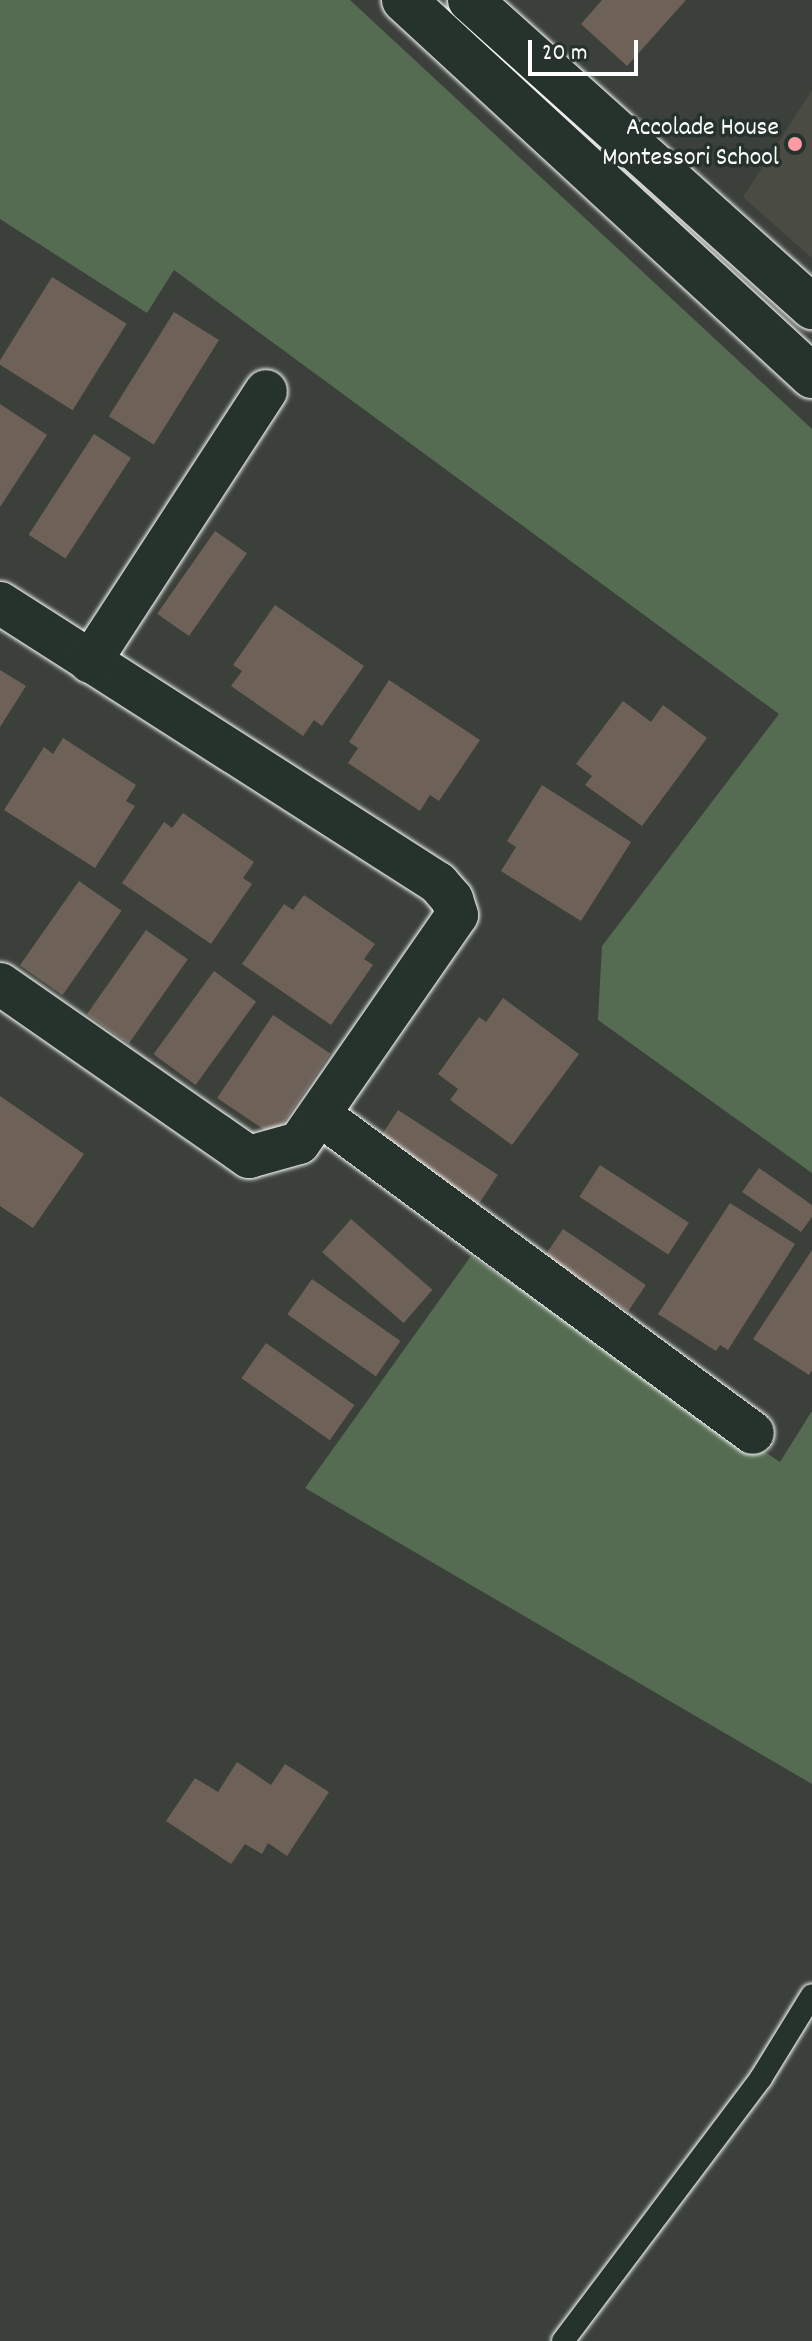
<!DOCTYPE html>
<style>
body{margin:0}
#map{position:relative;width:812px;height:2341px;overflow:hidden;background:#3b413a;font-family:Dekko,sans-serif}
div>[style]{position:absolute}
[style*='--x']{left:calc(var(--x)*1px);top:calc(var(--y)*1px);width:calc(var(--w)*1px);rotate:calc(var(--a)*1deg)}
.built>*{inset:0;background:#4a4b43}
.green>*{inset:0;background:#556c52}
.building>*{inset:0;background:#6d6158;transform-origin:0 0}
.roads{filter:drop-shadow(0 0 2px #fff) drop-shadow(0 0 2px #fff)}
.service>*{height:22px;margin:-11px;padding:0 11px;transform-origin:11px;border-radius:11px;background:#26332d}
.minor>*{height:42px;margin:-21px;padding:0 21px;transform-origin:21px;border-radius:21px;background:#26332d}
.tertiary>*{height:44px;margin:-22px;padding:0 22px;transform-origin:22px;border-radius:22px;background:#26332d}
.dots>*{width:22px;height:22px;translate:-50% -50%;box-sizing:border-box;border:4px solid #26332d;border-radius:50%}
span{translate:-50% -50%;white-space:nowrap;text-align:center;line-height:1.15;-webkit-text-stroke:7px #26332d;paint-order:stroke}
.poi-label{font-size:26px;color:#fff}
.right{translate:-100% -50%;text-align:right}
.scale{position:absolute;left:528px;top:40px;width:110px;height:36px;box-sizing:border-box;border:4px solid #fff;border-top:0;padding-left:10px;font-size:24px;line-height:28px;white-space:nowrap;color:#fff;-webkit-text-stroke:6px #26332d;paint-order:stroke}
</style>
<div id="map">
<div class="built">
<i style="clip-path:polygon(812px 90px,812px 258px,743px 197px)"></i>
</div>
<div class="green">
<i style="clip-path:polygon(0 0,350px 0,812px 429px,812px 1173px,598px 1020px,602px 946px,779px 714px,174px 270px,147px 313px,0 219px)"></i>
<i style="clip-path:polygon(471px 1256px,780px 1462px,812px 1411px,812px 1784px,305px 1488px)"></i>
</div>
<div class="building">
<i style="clip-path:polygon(602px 0,686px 0,627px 66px,581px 24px)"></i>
<i style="left:52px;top:277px;width:88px;height:102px;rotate:32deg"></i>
<i style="left:174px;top:312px;width:53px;height:123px;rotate:32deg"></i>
<i style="clip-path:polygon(0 404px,47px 435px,0 507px)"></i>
<i style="left:94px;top:434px;width:44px;height:120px;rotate:33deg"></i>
<i style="left:215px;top:531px;width:39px;height:101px;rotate:35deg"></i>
<i style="clip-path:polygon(275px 605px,364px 666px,322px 726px,314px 720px,303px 736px,231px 686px,242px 671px,233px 665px)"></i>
<i style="clip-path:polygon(0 670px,26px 686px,0 727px)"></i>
<i style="clip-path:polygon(389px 680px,480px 740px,439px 801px,430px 795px,420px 811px,348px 763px,358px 748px,349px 742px)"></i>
<i style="clip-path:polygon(623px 701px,651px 722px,663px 705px,707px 738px,642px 826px,585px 785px,592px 776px,576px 764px)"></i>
<i style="clip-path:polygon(63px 738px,136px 785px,126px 801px,135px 806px,95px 868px,4px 810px,44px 747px,53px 754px)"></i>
<i style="clip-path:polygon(542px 785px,631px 842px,581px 921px,501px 871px,516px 847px,507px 841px)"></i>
<i style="clip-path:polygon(183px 813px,254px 862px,243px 878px,252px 884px,211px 944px,122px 883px,164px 822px,172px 828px)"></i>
<i style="left:79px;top:881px;width:52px;height:103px;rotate:35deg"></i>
<i style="clip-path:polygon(304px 895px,375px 944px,364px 959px,373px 965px,331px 1025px,242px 964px,284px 904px,293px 910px)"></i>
<i style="left:146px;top:930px;width:51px;height:103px;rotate:35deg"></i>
<i style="left:214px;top:971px;width:52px;height:103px;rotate:36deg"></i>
<i style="clip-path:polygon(503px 998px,579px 1054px,512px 1145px,450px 1100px,458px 1089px,438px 1074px,479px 1017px,486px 1022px)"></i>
<i style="left:273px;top:1015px;width:69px;height:100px;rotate:34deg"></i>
<i style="clip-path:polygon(0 1096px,84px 1154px,33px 1228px,0 1206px)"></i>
<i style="left:398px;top:1110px;width:119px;height:38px;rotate:33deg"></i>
<i style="left:600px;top:1165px;width:106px;height:38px;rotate:33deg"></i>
<i style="clip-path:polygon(759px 1168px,812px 1205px,812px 1217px,801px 1232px,742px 1192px)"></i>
<i style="clip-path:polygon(730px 1203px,795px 1244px,728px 1350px,720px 1345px,716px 1351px,658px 1314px)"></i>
<i style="left:351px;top:1219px;width:108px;height:44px;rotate:41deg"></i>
<i style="left:563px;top:1229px;width:100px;height:32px;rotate:34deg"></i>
<i style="clip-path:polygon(812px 1250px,812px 1370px,809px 1375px,753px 1339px)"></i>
<i style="left:312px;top:1279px;width:108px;height:43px;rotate:35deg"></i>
<i style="left:266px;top:1343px;width:108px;height:43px;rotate:35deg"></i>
<i style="clip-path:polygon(237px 1762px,271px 1785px,285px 1764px,329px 1792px,287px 1856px,268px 1843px,262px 1854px,245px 1844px,231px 1864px,166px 1821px,195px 1778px,218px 1792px)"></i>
</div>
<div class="roads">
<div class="service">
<i style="--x:563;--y:2341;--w:329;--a:-53"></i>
<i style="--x:761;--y:2078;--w:97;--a:-58.4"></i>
</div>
<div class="minor">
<i style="--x:0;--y:603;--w:520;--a:32.59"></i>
<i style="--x:438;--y:883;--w:21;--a:49"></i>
<i style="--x:452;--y:899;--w:17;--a:73"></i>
<i style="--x:457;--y:915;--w:277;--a:124.7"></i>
<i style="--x:299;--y:1143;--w:52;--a:164.4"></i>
<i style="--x:249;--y:1157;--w:303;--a:-145.2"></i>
<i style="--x:90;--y:662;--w:323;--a:-57"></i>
<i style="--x:320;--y:1115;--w:537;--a:36.29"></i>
</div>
<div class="tertiary">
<i style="--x:404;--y:0;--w:555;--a:42.66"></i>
<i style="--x:470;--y:0;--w:460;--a:41.9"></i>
</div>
</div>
<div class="dots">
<i style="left:795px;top:144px;background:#ff9aa2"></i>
</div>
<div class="poi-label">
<span class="right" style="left:779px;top:144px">Accolade House<br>Montessori School</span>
</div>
<div class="scale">20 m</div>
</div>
